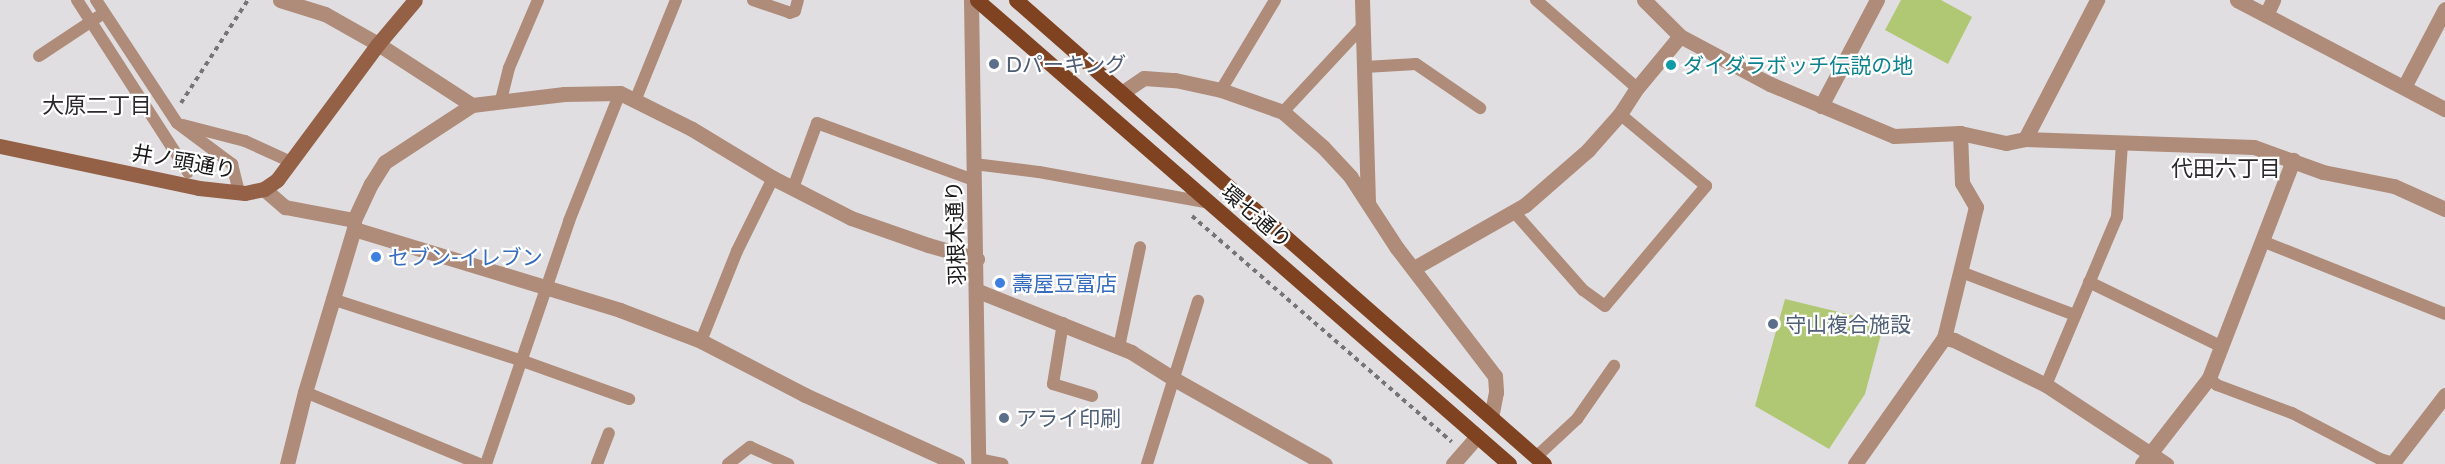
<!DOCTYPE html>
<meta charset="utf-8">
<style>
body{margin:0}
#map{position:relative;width:2445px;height:464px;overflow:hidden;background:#e0dee1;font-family:Lato,"Noto Sans JP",sans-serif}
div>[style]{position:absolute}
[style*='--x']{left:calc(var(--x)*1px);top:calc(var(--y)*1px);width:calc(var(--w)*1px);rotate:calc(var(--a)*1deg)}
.green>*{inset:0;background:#b0c874}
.path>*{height:4px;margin-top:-2px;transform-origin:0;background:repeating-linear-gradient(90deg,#757476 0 4.5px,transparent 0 9px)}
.lane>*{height:12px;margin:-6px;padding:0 6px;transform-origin:6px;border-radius:6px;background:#af8b79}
.street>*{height:15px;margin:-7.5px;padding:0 7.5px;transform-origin:7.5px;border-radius:7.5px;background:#af8b79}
.secondary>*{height:15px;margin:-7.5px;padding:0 7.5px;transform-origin:7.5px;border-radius:7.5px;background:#946147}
.primary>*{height:15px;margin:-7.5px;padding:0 7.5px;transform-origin:7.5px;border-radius:7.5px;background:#804321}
.dots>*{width:16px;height:16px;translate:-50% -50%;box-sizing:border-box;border:3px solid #fff;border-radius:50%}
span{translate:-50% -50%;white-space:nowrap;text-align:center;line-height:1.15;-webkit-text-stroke:4.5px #fff;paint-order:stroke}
.service-label{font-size:21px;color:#4e5e75}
.left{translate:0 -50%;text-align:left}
.culture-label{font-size:21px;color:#0d838f}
.street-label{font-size:21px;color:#181819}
.shop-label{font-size:21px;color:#366cbe}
.neighbourhood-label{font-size:22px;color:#2b292c}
</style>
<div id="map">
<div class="green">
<i style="clip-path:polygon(1901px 0,1941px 0,1972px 17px,1948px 64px,1885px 30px)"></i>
<i style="clip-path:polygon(1785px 299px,1884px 323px,1865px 394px,1829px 449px,1755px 406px)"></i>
</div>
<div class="path">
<i style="--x:181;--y:103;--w:123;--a:-57"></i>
<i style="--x:1192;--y:216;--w:344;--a:41"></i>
</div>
<div class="lane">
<i style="--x:77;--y:0;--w:205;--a:57.2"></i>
<i style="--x:96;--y:0;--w:147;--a:56.6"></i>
<i style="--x:177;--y:123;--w:69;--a:36.7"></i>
<i style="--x:232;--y:164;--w:29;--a:76"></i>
<i style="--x:753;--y:0;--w:39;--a:19"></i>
<i style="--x:790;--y:13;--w:5;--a:-22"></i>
<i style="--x:795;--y:11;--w:11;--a:-75"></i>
<i style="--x:1536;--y:0;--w:134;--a:41.1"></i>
<i style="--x:39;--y:56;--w:71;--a:-33.5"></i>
<i style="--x:1365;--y:67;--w:51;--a:-3.4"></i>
<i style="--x:1416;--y:64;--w:78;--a:34.5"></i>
<i style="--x:1221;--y:90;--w:105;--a:-59"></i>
<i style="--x:501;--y:100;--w:33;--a:-76"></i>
<i style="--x:509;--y:68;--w:74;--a:-66.9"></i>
<i style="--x:635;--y:101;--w:109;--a:-67.9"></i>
<i style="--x:1283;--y:112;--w:117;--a:-47.1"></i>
<i style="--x:183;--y:125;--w:64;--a:14.5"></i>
<i style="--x:245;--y:141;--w:51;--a:24.5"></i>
<i style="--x:974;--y:164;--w:65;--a:7"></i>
<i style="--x:1039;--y:172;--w:173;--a:10.3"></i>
<i style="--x:793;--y:188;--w:69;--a:-69.7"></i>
<i style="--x:817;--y:123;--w:167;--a:20"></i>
<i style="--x:1515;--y:213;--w:103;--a:48.6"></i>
<i style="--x:1583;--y:290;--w:27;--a:36"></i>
<i style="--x:1605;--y:306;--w:157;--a:-49.9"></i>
<i style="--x:1706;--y:186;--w:112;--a:-140.1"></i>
<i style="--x:2262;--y:241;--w:197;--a:21.7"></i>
<i style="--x:1961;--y:272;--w:122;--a:20.7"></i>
<i style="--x:2089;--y:282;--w:146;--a:26"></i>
<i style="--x:332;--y:299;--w:198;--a:18"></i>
<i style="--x:520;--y:360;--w:116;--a:19.7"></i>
<i style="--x:1063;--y:323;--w:62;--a:99.3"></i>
<i style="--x:1053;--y:384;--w:41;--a:17.1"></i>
<i style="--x:701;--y:341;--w:97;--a:-68.2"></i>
<i style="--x:737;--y:251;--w:81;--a:-63.7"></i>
<i style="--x:1119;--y:347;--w:102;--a:-78.1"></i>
<i style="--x:2209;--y:378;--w:11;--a:41"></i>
<i style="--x:2217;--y:385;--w:80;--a:20.5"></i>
<i style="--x:2292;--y:413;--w:99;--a:27.6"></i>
<i style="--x:2380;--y:459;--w:14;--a:17"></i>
<i style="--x:2046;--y:385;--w:182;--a:-67.1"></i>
<i style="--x:2117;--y:217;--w:74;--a:-86.1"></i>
<i style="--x:305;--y:392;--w:189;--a:22.4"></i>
<i style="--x:1536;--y:457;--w:56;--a:-42.8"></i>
<i style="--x:1577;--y:419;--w:65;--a:-55.1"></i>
<i style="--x:979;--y:459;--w:24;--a:12"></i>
<i style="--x:486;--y:464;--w:257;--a:-71.1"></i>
<i style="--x:569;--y:221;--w:138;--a:-68.3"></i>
<i style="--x:597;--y:464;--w:33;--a:-69"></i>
<i style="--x:728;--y:464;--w:28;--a:-38"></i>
<i style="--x:750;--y:447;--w:42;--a:24.1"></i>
<i style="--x:1147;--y:464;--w:171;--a:-72.6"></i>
</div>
<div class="street">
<i style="--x:280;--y:0;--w:47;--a:17.3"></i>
<i style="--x:325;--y:14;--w:61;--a:29.5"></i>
<i style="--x:378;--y:44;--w:112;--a:33"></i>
<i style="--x:971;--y:0;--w:464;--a:89.1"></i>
<i style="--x:1362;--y:0;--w:201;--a:88.3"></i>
<i style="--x:1644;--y:0;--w:51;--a:45"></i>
<i style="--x:1680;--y:36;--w:102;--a:28.1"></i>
<i style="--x:1770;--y:84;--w:134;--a:22.8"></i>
<i style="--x:1894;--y:136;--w:66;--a:-2.6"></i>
<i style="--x:1960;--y:133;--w:47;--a:12.3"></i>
<i style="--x:2006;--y:143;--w:19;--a:-12"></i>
<i style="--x:2025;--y:139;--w:229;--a:2"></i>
<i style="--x:2254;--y:147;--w:73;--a:19.9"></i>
<i style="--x:2323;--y:172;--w:72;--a:11.2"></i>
<i style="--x:2394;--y:186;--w:56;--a:24.3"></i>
<i style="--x:2237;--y:0;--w:235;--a:27.7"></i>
<i style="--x:2266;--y:15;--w:17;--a:-65"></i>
<i style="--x:2404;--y:87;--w:88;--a:-62.3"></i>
<i style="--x:1123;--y:92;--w:25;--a:-34"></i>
<i style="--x:1144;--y:78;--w:31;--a:4"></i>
<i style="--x:1175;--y:80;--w:47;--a:12.3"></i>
<i style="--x:1221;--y:90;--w:66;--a:19.5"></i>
<i style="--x:1283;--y:112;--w:53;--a:41.2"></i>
<i style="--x:1323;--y:147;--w:40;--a:47"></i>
<i style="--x:1350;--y:176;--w:86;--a:56.9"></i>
<i style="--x:1397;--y:248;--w:161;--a:52.6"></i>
<i style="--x:1495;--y:376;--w:16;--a:86"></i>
<i style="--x:1496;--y:392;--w:25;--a:101"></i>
<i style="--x:1821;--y:106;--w:120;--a:-62.2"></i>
<i style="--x:2025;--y:139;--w:157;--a:-62.6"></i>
<i style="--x:264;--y:189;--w:28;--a:41"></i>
<i style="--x:285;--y:207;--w:70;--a:10.7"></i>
<i style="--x:354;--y:229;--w:278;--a:16.9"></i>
<i style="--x:620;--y:310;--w:87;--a:20.9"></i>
<i style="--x:701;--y:341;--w:117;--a:27.4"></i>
<i style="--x:805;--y:395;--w:167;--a:24.4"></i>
<i style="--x:1414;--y:268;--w:128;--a:-29.6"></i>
<i style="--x:1525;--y:205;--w:84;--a:-41.1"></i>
<i style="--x:1588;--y:150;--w:48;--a:-48.4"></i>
<i style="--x:1620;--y:114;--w:31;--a:-57"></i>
<i style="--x:1637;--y:88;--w:67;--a:-50.4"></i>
<i style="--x:978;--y:291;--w:165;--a:21.7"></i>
<i style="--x:1131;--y:352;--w:51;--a:32.1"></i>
<i style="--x:1174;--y:379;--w:173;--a:29.4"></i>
<i style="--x:1944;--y:338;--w:10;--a:11"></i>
<i style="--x:1954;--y:340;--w:102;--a:26.1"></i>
<i style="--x:2046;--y:385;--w:144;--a:33.4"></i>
<i style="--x:287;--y:464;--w:74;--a:-76"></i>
<i style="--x:305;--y:392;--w:170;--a:-73.3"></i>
<i style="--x:354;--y:229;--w:9;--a:-90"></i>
<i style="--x:354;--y:220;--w:40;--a:-65"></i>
<i style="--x:371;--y:184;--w:26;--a:-58"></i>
<i style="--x:385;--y:162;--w:104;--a:-33.2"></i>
<i style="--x:472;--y:105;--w:93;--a:-6.8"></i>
<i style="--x:564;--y:94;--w:56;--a:-1"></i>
<i style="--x:620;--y:93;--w:80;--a:26.6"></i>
<i style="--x:692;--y:129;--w:95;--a:31.2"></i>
<i style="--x:773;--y:178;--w:88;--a:27.1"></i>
<i style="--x:851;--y:218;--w:82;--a:19.3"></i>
<i style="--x:928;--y:245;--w:51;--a:15.9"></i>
<i style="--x:1453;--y:464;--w:37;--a:-49"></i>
<i style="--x:1855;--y:464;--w:154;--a:-54.8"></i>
<i style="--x:1944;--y:338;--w:135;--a:-76.3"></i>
<i style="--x:1976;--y:207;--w:28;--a:-120"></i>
<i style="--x:1962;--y:183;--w:50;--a:-92.3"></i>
<i style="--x:2142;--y:464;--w:109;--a:-52.1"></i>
<i style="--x:2209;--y:378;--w:234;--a:-68.9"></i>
<i style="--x:2392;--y:464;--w:87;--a:-52.5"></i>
</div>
<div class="secondary">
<i style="--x:0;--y:146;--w:203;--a:11.9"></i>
<i style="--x:199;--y:188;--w:46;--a:6.2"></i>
<i style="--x:245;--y:193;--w:19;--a:-12"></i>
<i style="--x:264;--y:189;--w:16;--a:-35"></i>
<i style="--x:277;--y:180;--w:169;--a:-53.4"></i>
<i style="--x:378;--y:44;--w:57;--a:-49.9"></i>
</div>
<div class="primary">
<i style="--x:977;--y:0;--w:706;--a:41.09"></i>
<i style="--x:1016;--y:0;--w:703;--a:41.31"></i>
</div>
<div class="dots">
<i style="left:994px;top:64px;background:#5c6f8a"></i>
<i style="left:1671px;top:65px;background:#0f9aa8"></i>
<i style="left:376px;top:257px;background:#3f7fe0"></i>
<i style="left:1000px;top:283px;background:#3f7fe0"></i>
<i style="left:1773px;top:324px;background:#5c6f8a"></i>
<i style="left:1004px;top:418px;background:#5c6f8a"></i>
</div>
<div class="service-label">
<span class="left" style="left:1006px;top:64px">Dパーキング</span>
<span class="left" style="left:1785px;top:324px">守山複合施設</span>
<span class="left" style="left:1016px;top:418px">アライ印刷</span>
</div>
<div class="culture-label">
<span class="left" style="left:1683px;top:65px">ダイダラボッチ伝説の地</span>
</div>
<div class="street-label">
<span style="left:184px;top:161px;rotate:10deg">井ノ頭通り</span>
<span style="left:1257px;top:216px;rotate:41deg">環七通り</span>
<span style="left:955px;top:233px;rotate:-92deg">羽根木通り</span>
</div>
<div class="shop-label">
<span class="left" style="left:388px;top:257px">セブン-イレブン</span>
<span class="left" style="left:1012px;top:283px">壽屋豆富店</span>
</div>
<div class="neighbourhood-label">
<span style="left:97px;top:105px">大原二丁目</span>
<span style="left:2226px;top:168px">代田六丁目</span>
</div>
</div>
